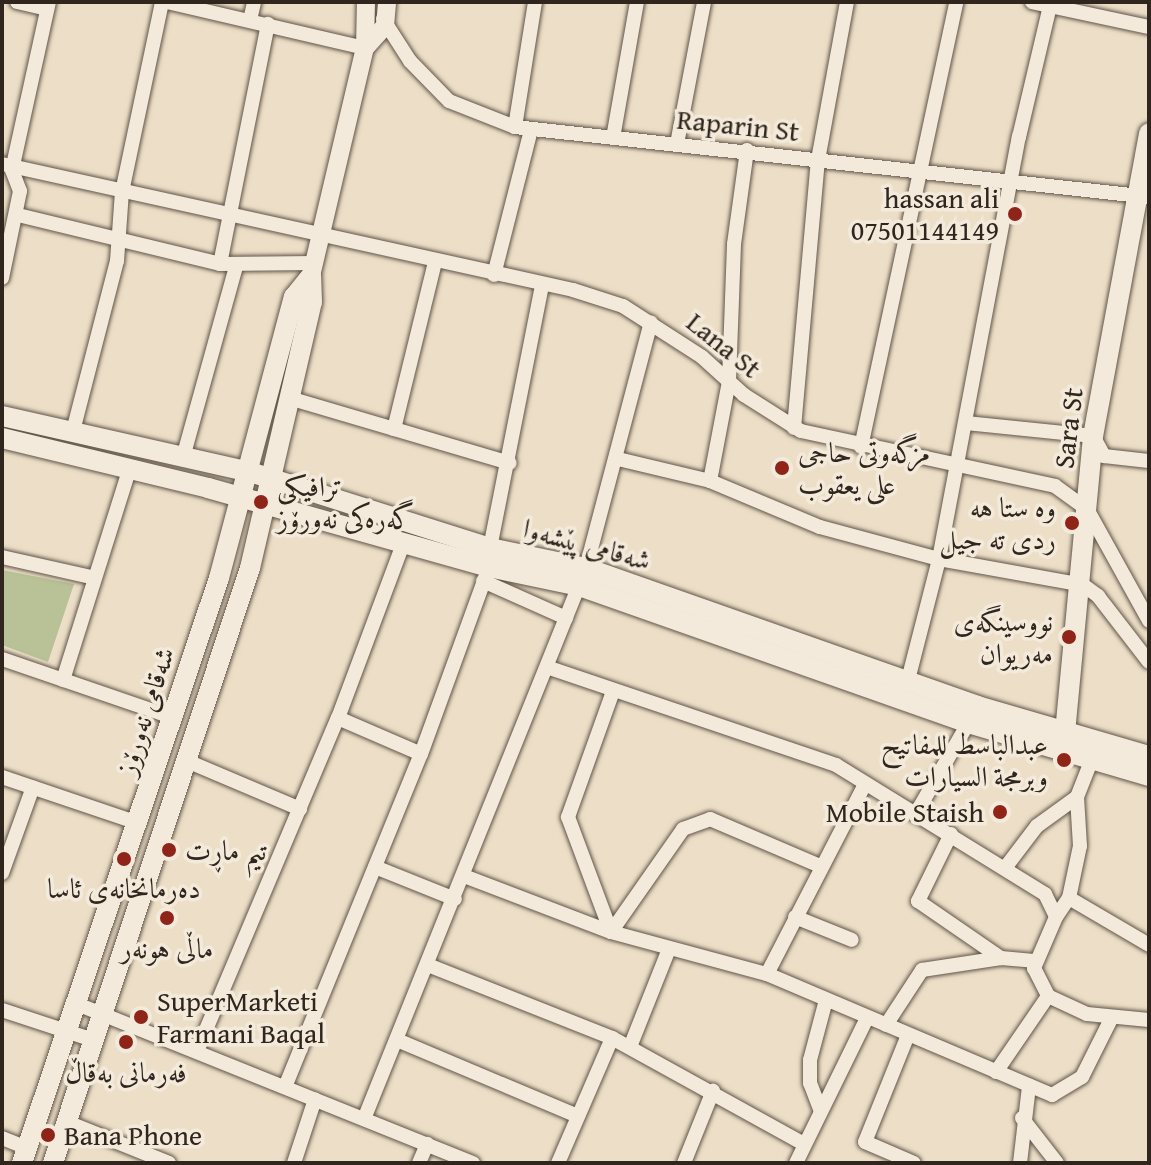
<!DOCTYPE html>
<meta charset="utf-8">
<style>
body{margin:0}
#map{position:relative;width:1151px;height:1165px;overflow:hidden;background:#eddfc7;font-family:"Gentium Book Plus",Amiri,serif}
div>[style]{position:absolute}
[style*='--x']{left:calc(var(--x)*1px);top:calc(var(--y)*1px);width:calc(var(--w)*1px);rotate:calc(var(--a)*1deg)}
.green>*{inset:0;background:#b8c296}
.roads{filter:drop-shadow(0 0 2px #605448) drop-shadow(0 0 2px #605448)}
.minor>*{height:14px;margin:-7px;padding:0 7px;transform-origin:7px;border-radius:7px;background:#f3eadb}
.tertiary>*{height:18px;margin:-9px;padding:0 9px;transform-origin:9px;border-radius:9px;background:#f3eadb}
.secondary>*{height:20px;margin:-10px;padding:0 10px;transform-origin:10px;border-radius:10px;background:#f3eadb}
.dots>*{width:22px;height:22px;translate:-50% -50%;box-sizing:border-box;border:4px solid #f3eadb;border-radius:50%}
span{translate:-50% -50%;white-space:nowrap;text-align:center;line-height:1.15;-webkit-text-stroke:7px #f3eadb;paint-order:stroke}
.street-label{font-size:28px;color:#31261d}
.poi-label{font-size:28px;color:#31261d}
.right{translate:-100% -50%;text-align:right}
.left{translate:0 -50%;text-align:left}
.frame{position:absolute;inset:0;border:4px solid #31261d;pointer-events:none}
</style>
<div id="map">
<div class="green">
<i style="clip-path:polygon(2px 570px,74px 584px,48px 662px,2px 645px)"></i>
</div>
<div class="roads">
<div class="minor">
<i style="--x:17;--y:2;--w:31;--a:13"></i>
<i style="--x:167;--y:2;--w:203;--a:13.1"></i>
<i style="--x:1032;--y:2;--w:120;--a:12.1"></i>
<i style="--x:383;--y:19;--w:50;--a:57.3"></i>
<i style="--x:410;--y:61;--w:56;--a:45.7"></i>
<i style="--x:449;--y:101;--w:71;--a:21.5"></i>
<i style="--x:515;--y:127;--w:638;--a:6.3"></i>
<i style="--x:250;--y:20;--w:18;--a:-77"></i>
<i style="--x:515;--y:127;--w:127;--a:-80.9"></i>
<i style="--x:613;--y:138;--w:138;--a:-80"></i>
<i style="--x:677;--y:144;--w:145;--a:-79.2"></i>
<i style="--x:2;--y:164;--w:585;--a:12.44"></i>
<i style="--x:573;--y:290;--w:52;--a:17.7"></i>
<i style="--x:623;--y:306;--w:94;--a:32.8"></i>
<i style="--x:702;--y:357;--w:57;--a:42.1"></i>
<i style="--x:744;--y:395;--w:67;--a:32.3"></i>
<i style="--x:801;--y:431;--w:260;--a:12.2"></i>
<i style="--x:1055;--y:486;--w:39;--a:36"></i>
<i style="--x:1087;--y:509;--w:128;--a:61"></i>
<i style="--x:18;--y:215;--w:208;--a:13.6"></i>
<i style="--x:220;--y:264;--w:94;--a:-0.6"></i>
<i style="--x:220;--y:264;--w:245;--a:-78.7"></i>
<i style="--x:494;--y:275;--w:150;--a:-75.7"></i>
<i style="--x:2;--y:278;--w:89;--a:-78.3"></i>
<i style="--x:20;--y:191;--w:22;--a:-111"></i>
<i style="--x:12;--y:170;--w:172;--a:-77.6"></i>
<i style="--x:289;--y:398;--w:230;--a:16.4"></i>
<i style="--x:966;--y:423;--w:128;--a:5.8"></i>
<i style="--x:1093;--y:436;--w:23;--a:61"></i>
<i style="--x:1104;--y:456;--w:45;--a:6.3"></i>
<i style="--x:794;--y:428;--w:269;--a:-84.9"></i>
<i style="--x:818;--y:160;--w:161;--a:-79.6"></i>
<i style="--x:394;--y:429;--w:172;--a:-76.2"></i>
<i style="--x:73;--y:431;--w:176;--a:-75.5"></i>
<i style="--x:117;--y:261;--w:69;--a:-85.9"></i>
<i style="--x:122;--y:192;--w:194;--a:-78.1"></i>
<i style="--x:861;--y:447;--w:455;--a:-77.9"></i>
<i style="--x:184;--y:454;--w:194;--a:-74.5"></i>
<i style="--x:618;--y:459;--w:95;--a:13.4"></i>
<i style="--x:710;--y:481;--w:119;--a:22.7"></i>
<i style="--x:820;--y:527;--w:123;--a:15.1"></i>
<i style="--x:939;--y:559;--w:146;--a:10.2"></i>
<i style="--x:1083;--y:585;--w:19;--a:36"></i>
<i style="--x:1098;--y:596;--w:83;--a:52.3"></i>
<i style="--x:710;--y:481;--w:102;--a:-79.2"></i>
<i style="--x:729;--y:381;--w:137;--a:-87.9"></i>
<i style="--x:734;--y:244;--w:95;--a:-82.1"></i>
<i style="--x:490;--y:548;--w:268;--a:-78.8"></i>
<i style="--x:2;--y:557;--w:95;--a:12.7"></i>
<i style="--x:483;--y:581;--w:91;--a:24"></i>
<i style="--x:2;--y:659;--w:179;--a:18.9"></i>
<i style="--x:547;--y:667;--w:305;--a:18.7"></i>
<i style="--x:836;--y:765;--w:246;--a:31.7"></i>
<i style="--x:1045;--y:894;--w:25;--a:64"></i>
<i style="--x:1056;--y:917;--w:56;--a:113.3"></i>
<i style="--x:1034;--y:968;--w:31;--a:63"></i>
<i style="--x:1048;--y:996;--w:43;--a:24.8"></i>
<i style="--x:1087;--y:1014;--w:62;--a:5.5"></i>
<i style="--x:63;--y:680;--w:223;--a:-72.5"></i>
<i style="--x:908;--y:680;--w:125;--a:-75.6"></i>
<i style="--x:939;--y:559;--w:430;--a:-79.3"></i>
<i style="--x:1019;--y:137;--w:139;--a:-76.7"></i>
<i style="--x:338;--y:718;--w:90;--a:23.4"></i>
<i style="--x:187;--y:761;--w:123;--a:23"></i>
<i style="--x:2;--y:777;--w:144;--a:18.7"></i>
<i style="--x:915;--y:815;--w:116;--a:-59.9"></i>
<i style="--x:951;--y:834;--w:75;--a:116.2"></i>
<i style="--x:918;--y:901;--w:101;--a:34.5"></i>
<i style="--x:375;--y:867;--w:86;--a:21.8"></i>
<i style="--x:1005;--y:868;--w:53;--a:-52.7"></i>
<i style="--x:1037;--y:826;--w:49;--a:-35.9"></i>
<i style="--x:1077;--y:797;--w:41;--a:-68.5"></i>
<i style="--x:2;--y:873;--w:91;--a:-70.2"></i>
<i style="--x:464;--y:876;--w:157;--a:20.9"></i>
<i style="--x:611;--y:932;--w:162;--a:15.1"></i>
<i style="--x:767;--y:974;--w:310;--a:23"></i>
<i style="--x:1052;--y:1095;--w:35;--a:-31"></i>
<i style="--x:1082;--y:1077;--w:65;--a:-63.4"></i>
<i style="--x:1069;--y:898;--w:93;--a:30.4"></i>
<i style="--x:795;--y:917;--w:61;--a:22"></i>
<i style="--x:1056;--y:917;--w:23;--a:-56"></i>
<i style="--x:1069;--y:898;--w:53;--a:-78.1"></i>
<i style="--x:1080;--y:846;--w:49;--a:-93.5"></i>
<i style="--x:611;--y:932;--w:126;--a:-55"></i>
<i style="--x:683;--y:829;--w:29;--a:-20"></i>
<i style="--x:710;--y:819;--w:120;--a:23.1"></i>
<i style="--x:611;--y:932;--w:123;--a:-110.5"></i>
<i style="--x:568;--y:817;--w:134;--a:-70.3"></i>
<i style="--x:428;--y:965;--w:198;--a:21.6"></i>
<i style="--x:612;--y:1038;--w:219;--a:28.9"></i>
<i style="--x:767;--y:974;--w:214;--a:-62.7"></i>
<i style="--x:77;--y:1004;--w:427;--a:21.9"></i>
<i style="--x:2;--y:1010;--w:96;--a:18.2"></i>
<i style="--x:886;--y:1025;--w:66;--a:-56.8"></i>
<i style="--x:922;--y:970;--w:80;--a:-8.6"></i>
<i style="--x:1001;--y:958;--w:33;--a:5"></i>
<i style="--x:908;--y:1035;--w:115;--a:111.9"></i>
<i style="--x:865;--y:1142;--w:53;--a:23.2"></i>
<i style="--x:397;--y:1040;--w:196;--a:22.8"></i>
<i style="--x:630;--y:1047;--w:105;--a:-68.3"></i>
<i style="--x:197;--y:1051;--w:362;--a:-67.1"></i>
<i style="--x:338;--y:718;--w:186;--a:-69.5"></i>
<i style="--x:996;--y:1072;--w:92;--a:-55.6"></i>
<i style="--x:285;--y:1087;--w:360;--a:-67.8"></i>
<i style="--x:421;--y:754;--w:199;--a:-70"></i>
<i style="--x:820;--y:1109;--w:28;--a:-111"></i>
<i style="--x:810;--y:1083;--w:23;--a:-90"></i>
<i style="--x:810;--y:1060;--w:62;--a:-75.1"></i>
<i style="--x:1022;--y:1118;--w:57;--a:52.1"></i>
<i style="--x:364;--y:1119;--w:594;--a:-68.06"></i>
<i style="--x:586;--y:568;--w:254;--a:-75.2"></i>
<i style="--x:67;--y:1122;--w:110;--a:21.9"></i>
<i style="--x:2;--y:1138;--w:27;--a:22"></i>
<i style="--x:294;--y:1163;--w:67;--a:-71.8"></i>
<i style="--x:419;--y:1163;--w:21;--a:-67"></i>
<i style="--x:558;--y:1163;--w:136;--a:-66.6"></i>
<i style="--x:684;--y:1163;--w:78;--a:-68.1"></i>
<i style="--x:796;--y:1163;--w:161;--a:-63.9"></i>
<i style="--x:1020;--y:1163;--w:78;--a:-83.3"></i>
</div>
<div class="tertiary">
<i style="--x:365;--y:48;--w:30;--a:-48"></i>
<i style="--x:385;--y:26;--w:24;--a:-85"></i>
<i style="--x:311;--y:276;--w:234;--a:-76.7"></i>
<i style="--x:365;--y:48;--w:46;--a:-88.8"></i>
</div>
<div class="secondary">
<i style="--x:2;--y:416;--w:251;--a:12.7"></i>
<i style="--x:247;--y:471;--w:255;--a:17.6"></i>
<i style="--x:490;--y:548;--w:98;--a:11.8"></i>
<i style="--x:586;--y:568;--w:415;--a:19.4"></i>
<i style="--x:977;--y:706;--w:179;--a:16.2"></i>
<i style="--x:2;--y:438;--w:212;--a:13.6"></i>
<i style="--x:208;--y:488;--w:292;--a:15.7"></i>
<i style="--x:489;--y:567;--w:92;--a:11.9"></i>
<i style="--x:579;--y:586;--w:412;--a:19.4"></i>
<i style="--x:968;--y:723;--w:189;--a:16.3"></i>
<i style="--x:1065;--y:733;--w:298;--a:-84.6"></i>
<i style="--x:1093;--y:436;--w:308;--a:-79.5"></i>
<i style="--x:22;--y:1163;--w:617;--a:-71.39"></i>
<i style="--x:219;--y:578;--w:291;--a:-75.1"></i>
<i style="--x:294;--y:297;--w:27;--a:-51"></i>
<i style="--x:53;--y:1163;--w:627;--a:-71.68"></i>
<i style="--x:250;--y:568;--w:273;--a:-76.9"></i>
<i style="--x:312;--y:302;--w:26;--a:-92"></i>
</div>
</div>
<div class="dots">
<i style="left:1015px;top:214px;background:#8f2418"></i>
<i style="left:782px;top:468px;background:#8f2418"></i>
<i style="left:261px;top:502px;background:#8f2418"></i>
<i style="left:1072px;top:523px;background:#8f2418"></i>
<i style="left:1069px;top:637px;background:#8f2418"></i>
<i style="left:1064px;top:760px;background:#8f2418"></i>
<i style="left:1000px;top:812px;background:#8f2418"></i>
<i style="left:169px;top:850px;background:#8f2418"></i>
<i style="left:124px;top:859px;background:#8f2418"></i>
<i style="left:167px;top:918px;background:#8f2418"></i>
<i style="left:141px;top:1017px;background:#8f2418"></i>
<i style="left:126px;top:1042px;background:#8f2418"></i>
<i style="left:48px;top:1135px;background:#8f2418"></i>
</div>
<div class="street-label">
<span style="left:738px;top:125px;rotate:6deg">Raparin St</span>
<span style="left:724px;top:345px;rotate:39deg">Lana St</span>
<span style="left:1068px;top:428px;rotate:-83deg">Sara St</span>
<span style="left:587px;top:544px;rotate:15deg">شەقامی پێشەوا</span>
<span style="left:145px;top:711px;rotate:-72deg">شەقامی نەورۆز</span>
</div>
<div class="poi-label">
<span class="right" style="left:999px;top:214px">hassan ali<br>07501144149</span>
<span class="left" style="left:798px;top:468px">مزگەوتی حاجی<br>علی یعقوب</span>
<span class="left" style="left:277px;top:502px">ترافیکی<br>گەرەکی نەورۆز</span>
<span class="right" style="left:1056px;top:523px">وه ستا هه<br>ردى ته جيل</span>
<span class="right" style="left:1053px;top:637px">نووسینگەی<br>مەریوان</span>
<span class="right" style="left:1048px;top:760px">عبدالباسط للمفاتيح<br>وبرمجة السيارات</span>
<span class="right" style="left:984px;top:812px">Mobile Staish</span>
<span class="left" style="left:185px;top:850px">تیم ماڕت</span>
<span style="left:124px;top:888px">دەرمانخانەی ئاسا</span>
<span style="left:167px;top:948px">ماڵی هونەر</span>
<span class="left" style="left:157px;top:1017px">SuperMarketi<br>Farmani Baqal</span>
<span style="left:126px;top:1072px">فەرمانی بەقاڵ</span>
<span class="left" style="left:64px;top:1135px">Bana Phone</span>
</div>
<div class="frame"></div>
</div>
